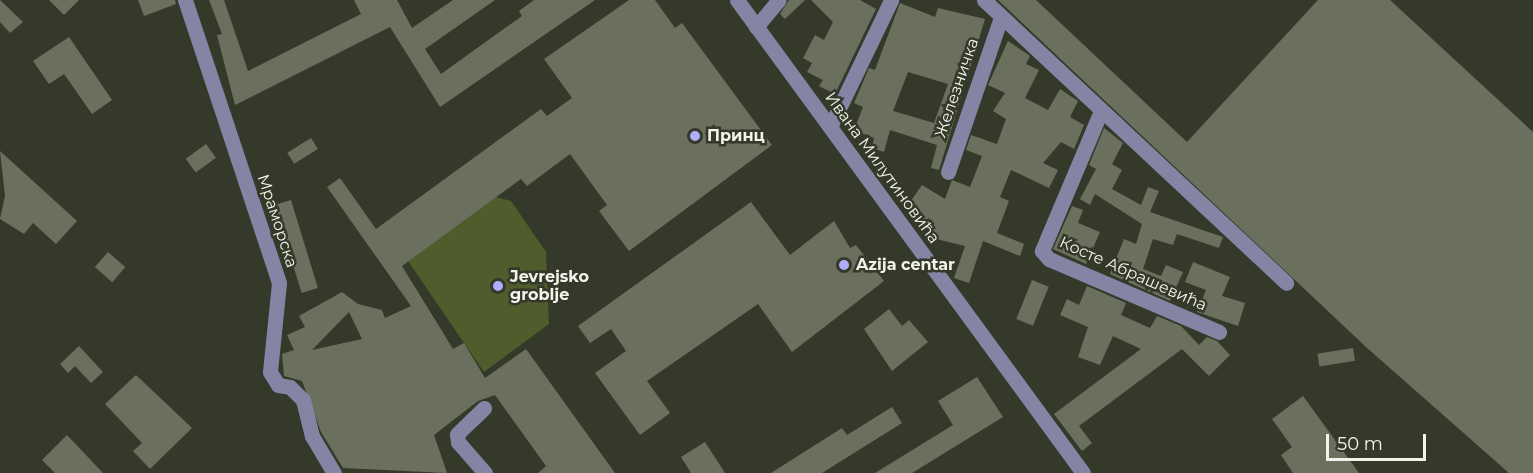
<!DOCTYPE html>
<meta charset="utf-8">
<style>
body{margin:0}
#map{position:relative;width:1533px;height:473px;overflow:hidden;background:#35392a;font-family:Montserrat,sans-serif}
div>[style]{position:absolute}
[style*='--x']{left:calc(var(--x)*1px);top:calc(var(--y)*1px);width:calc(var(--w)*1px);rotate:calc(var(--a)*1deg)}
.green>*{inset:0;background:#515c2c}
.building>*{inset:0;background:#6b705e;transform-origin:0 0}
.minor>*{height:15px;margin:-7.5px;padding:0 7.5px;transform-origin:7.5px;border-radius:7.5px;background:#8485a4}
.dots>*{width:16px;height:16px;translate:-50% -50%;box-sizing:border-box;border:3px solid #35392a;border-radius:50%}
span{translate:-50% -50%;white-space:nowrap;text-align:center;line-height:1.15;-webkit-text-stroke:5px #35392a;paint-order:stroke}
.street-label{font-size:16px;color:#f2f4eb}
.poi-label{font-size:16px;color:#f2f4eb;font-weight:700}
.left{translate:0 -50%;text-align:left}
.scale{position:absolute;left:1326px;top:434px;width:100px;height:27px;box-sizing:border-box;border:3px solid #f2f4eb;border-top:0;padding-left:8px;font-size:18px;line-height:21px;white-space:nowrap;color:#f2f4eb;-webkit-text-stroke:4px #35392a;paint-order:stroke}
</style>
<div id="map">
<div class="green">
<i style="clip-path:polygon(496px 197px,511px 201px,546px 252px,549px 324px,484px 372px,408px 261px)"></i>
</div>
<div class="building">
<i style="clip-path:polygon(0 0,23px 22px,10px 33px,0 22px)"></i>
<i style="clip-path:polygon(49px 0,79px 0,64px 15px)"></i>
<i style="clip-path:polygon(138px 0,175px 0,176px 4px,144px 16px)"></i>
<i style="clip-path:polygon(209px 0,224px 0,248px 71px,361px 14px,354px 0,397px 0,412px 28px,453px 0,495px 0,425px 49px,441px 74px,522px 16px,519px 11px,534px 0,595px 0,440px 107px,390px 27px,235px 105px,217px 35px,222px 34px)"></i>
<i style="clip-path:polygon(evenodd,629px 0,655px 0,675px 28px,682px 23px,772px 145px,629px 251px,599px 211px,607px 205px,570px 154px,527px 186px,521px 179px,402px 266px,453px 349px,464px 343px,485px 378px,526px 349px,615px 473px,538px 473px,546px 466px,495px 395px,478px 401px,434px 435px,447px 473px,343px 468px,321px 432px,302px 381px,284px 376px,282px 354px,294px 350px,287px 335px,305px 327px,299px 316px,342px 292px,358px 304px,382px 310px,385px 318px,411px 306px,327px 187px,340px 178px,376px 229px,541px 109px,547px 116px,572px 98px,544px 59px,629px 0,349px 312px,362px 339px,312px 350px,349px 312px)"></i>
<i style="clip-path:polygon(789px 0,805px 0,785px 19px,780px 14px)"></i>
<i style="clip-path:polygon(811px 0,860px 0,876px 9px,835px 94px,819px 86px,823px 80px,807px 72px,812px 63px,803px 58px,815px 35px,824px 40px,833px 22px)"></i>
<i style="clip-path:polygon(998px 0,1036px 0,1187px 142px,1318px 0,1390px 0,1533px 132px,1533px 473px,1509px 473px,1366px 347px)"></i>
<i style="clip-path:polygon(evenodd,900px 3px,935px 17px,938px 8px,985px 19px,939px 170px,931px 168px,937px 145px,890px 130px,884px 152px,872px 148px,874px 138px,854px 130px,863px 107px,854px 103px,869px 68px,875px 70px,900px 3px,908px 72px,948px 84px,934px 123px,893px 111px,908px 72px)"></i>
<i style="clip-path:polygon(69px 37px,112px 100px,92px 114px,64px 74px,49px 84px,33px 61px)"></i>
<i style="clip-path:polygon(1008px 41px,1030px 56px,1026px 64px,1039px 70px,1025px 98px,1048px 110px,1060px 89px,1078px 101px,1070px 117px,1084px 125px,1074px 149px,1061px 142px,1043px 163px,1058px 170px,1049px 188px,1011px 170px,1000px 197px,1009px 201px,997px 233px,1024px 244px,1020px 256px,983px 241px,969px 283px,954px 278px,965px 246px,932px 238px,933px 233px,916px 220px,921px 214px,908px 205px,922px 185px,945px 199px,952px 180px,970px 187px,982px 156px,966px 150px,971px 135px,997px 144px,1006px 119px,993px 111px,1005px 93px,988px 85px)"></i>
<i style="clip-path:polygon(1104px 128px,1123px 143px,1112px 164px,1122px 170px,1112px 189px,1141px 205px,1148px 187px,1159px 191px,1150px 212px,1223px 237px,1219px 248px,1177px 234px,1173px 245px,1153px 239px,1143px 269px,1161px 276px,1166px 265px,1183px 272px,1170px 301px,1110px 274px,1124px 239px,1136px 244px,1142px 224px,1095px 194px,1090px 205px,1080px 199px,1096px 169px,1089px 165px)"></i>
<i style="left:311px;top:138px;width:13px;height:28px;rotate:58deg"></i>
<i style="left:206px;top:144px;width:17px;height:25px;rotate:54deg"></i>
<i style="clip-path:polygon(0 151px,77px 221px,56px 244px,33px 223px,24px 234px,0 219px,5px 196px)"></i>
<i style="left:291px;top:200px;width:92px;height:17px;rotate:73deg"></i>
<i style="clip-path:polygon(751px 202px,790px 255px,834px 221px,850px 248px,856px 245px,884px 281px,792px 352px,758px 304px,647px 381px,670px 413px,640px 435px,595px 373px,626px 351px,611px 329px,590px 343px,578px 326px)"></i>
<i style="clip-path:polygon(1072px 206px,1083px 210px,1078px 223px,1100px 232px,1086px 264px,1053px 249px)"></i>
<i style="left:108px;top:252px;width:23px;height:20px;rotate:41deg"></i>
<i style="clip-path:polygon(1193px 262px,1230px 277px,1222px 296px,1245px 303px,1238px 326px,1197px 312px,1206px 290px,1185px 282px)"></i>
<i style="left:1032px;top:280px;width:18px;height:42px;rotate:22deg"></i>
<i style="clip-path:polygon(1087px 286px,1126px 303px,1121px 315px,1150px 328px,1157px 316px,1181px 326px,1199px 345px,1207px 337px,1217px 341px,1230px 355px,1209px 376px,1182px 349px,1079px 426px,1092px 443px,1082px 451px,1054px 414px,1141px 349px,1113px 336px,1100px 365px,1078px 357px,1088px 327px,1060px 315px,1067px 299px,1079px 305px)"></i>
<i style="clip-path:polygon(889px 309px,902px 326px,909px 320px,928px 342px,892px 371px,864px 329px)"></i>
<i style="clip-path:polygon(79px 346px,103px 372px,91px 383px,75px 366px,68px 373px,60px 364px)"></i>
<i style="left:1353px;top:348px;width:13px;height:36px;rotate:81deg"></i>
<i style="clip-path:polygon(136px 375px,192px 428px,150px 469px,133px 451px,142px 443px,105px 404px)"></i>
<i style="clip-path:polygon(977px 377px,1003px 417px,912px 473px,875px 473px,953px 425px,938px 401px)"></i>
<i style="clip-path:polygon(1303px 396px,1359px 473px,1293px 473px,1281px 455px,1292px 447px,1272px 419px)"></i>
<i style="clip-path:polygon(892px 407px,902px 423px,822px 473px,771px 473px,842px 428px,847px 435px)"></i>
<i style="clip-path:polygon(67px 435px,103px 473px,55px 473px,42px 460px)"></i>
<i style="clip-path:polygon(705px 442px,725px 473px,691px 473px,681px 457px)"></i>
</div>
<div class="minor">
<i style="--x:185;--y:0;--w:298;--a:71.6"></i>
<i style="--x:279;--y:283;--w:89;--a:95.8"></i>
<i style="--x:270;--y:372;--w:15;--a:58"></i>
<i style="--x:278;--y:385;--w:12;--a:9"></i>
<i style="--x:290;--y:387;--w:18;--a:45"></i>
<i style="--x:303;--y:400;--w:37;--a:76"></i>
<i style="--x:312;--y:436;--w:43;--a:59.3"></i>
<i style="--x:737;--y:0;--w:586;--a:53.81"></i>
<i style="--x:984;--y:0;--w:414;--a:43.1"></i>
<i style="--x:756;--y:27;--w:35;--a:-50"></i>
<i style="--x:1101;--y:111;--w:152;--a:112.9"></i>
<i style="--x:1042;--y:251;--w:11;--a:49"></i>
<i style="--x:1049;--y:259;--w:185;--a:23.2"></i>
<i style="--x:830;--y:127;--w:141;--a:-64.3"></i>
<i style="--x:948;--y:172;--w:164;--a:-71.1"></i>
<i style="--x:484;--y:408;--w:37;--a:136"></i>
<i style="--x:457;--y:434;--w:8;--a:83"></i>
<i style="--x:458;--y:442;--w:41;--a:48.9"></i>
</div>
<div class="dots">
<i style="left:695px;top:136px;background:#aeaefa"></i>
<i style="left:844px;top:265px;background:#aeaefa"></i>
<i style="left:498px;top:286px;background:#aeaefa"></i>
</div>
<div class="street-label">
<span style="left:957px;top:88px;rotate:-71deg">Железничка</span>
<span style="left:882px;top:168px;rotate:54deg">Ивана Милутиновића</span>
<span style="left:277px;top:221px;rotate:72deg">Мраморска</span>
<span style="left:1133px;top:274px;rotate:24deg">Косте Абрашевића</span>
</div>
<div class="poi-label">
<span class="left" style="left:707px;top:136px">Принц</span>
<span class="left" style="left:856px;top:265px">Azija centar</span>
<span class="left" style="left:510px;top:286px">Jevrejsko<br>groblje</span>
</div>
<div class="scale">50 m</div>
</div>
